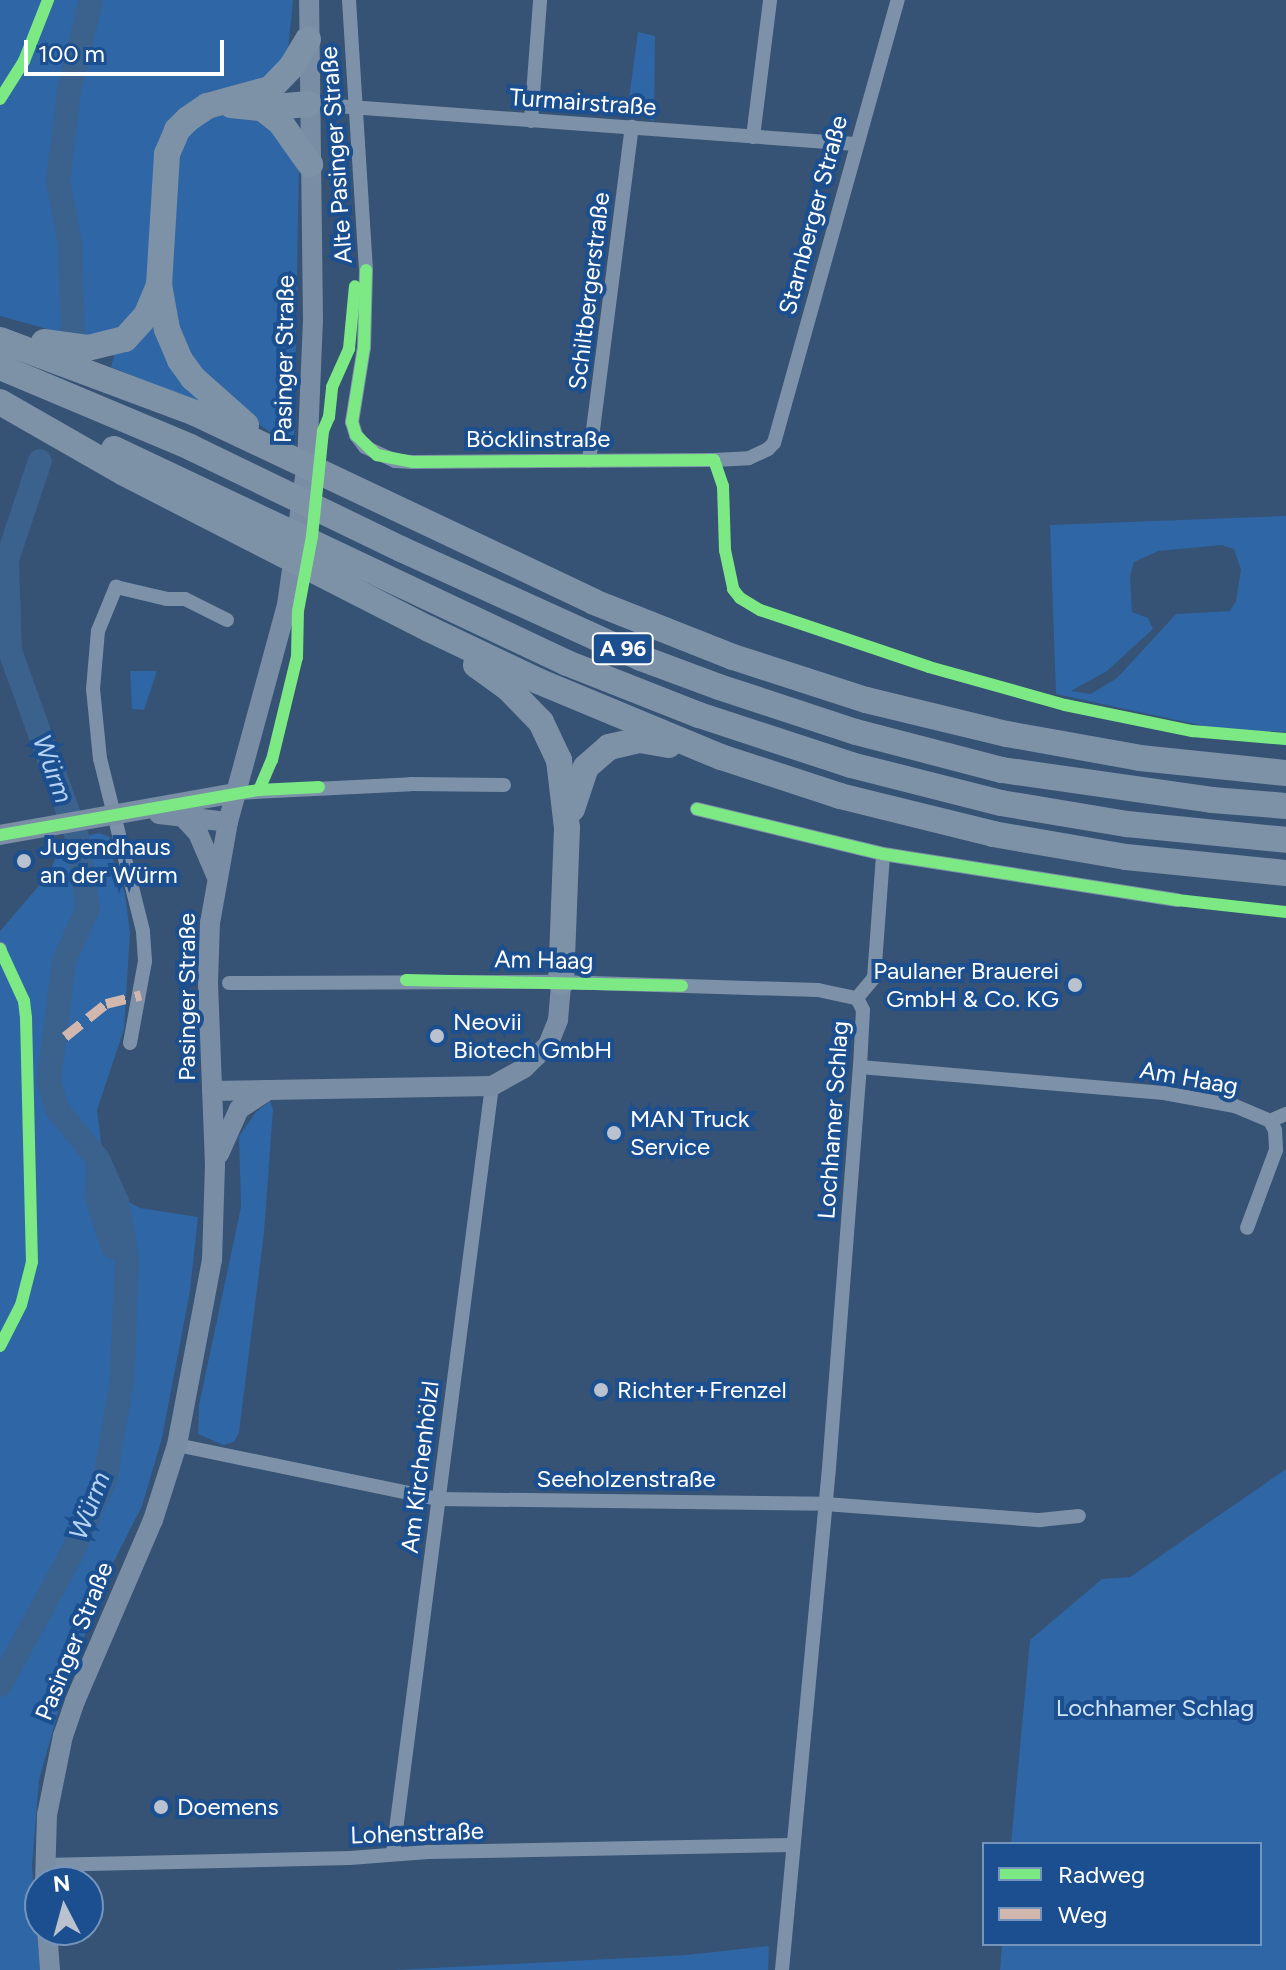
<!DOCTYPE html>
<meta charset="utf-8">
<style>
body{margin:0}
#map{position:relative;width:1286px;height:1970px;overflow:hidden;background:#365274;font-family:Figtree,sans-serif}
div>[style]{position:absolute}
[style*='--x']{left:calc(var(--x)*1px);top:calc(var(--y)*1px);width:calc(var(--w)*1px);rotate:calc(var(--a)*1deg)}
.green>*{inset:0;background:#2f66a5}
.river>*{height:24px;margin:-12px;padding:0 12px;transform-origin:12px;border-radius:12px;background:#3b618d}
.street>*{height:14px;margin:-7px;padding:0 7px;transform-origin:7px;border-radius:7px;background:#7d92a8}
.secondary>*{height:20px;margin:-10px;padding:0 10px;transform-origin:10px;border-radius:10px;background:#798da4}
.highway>*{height:26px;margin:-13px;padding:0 13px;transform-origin:13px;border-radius:13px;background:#7e92a7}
.quiet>*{height:10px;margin-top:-5px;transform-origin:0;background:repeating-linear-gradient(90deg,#d1b7ad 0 20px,transparent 0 30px)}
.cycleway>*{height:12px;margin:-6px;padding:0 6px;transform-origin:6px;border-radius:6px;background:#7ce984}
.dots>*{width:22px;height:22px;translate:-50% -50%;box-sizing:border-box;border:4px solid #1b4f8f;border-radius:50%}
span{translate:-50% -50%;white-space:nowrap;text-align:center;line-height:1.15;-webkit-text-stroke:8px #1b4f8f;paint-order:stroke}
.shield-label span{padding:2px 6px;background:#1b4f8f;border:2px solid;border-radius:6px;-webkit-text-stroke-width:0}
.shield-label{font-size:22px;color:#fff;font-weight:700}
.street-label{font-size:24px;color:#fff}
.poi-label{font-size:24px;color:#fff}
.left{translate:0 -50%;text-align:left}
.right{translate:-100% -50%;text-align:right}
.park-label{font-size:24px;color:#cfe3fa}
.water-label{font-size:26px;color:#b5d3f5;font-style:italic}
.legend{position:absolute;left:982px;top:1842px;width:280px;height:104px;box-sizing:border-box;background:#1b4f8f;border:2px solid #7695bc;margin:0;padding:10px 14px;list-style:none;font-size:24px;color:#fff}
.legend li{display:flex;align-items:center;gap:16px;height:40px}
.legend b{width:40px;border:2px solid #7695bc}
.north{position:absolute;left:24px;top:1866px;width:80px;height:80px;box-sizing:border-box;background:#1b4f8f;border:2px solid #7695bc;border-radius:50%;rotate:354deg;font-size:22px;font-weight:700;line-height:32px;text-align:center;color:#fff}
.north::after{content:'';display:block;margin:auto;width:28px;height:36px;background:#b9c2ce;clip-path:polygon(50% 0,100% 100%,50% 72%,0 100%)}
.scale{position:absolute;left:24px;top:40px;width:200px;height:36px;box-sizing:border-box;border:4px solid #fff;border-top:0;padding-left:10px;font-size:24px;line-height:28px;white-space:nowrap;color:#fff;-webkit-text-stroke:6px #1b4f8f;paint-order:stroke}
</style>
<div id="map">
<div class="green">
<i style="clip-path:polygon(0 0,293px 0,287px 60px,251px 87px,210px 91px,177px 111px,162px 135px,147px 289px,138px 315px,107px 337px,72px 336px,0 316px)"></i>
<i style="clip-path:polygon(638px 32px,655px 36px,654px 121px,647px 119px,645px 99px,629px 98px)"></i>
<i style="clip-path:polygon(231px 113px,255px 117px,275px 126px,299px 169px,294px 447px,233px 408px,192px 366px,170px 313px,175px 161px,185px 136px,208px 119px)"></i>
<i style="clip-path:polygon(154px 316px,207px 407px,111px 367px,115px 352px)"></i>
<i style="clip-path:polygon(evenodd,1286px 516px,1286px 732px,1218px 729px,1056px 694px,1050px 525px,1286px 516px,1222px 545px,1234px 549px,1241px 570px,1236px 601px,1230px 611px,1176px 614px,1117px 678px,1091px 694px,1071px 691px,1107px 671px,1153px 629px,1148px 618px,1132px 612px,1130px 576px,1134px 562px,1158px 551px,1222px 545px)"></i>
<i style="clip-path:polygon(157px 671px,144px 710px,132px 709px,130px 671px)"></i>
<i style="clip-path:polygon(99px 833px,110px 837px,113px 860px,125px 894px,130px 933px,124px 1029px,97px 1110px,102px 1149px,125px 1200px,140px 1208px,198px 1217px,190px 1291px,162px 1438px,142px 1506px,108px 1573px,62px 1698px,39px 1780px,32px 1866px,40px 1970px,0 1970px,0 931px,50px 873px,59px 846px,66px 840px)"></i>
<i style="clip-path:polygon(270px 1101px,273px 1109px,264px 1233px,239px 1432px,234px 1442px,223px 1445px,198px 1434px,199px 1405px,241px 1207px,239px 1136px,256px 1112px)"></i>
<i style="clip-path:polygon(1286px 1469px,1286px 1970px,1000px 1970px,1002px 1944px,1260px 1944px,1260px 1844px,1011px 1844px,1030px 1640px,1102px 1579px,1130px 1577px)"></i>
<i style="clip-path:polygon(769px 1946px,768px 1970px,394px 1970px,687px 1955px)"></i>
</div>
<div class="river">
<i style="--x:73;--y:335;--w:92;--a:-91.9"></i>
<i style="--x:70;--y:243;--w:63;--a:-101"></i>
<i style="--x:58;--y:181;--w:91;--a:-83"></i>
<i style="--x:69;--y:91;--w:94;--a:-76.4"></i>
<i style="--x:98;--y:1166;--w:32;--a:92"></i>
<i style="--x:97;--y:1198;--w:52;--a:71.9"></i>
<i style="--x:0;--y:1685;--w:148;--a:-61.4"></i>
<i style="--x:71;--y:1555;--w:83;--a:-65.9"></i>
<i style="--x:105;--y:1479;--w:99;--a:-80.2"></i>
<i style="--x:122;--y:1381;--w:123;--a:-87.7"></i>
<i style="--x:127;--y:1258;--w:57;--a:-100.1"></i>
<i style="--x:117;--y:1202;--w:47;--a:-113.8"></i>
<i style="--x:98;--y:1159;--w:65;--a:-129.4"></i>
<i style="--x:57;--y:1109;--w:29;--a:-106"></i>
<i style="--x:49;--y:1081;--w:121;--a:-82.9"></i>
<i style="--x:64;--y:961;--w:58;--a:-65.6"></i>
<i style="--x:88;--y:908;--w:72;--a:-98.8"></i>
<i style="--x:77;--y:837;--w:198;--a:-109.8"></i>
<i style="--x:10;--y:651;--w:91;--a:-91.9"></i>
<i style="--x:7;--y:560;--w:104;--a:-71.6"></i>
</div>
<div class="street">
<i style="--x:349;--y:0;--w:271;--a:86.4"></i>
<i style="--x:366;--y:270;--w:77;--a:91.5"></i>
<i style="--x:364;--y:347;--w:76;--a:99.1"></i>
<i style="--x:352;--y:422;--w:14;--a:73"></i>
<i style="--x:356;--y:435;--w:15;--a:53"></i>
<i style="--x:365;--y:447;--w:33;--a:25"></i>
<i style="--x:395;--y:461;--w:18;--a:3"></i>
<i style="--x:413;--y:462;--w:301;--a:-0.4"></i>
<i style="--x:714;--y:460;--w:35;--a:-3"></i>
<i style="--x:749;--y:458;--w:21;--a:-25"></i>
<i style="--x:768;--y:449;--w:8;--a:-45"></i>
<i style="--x:774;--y:443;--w:460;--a:-74.4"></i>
<i style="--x:309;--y:104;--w:547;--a:4.19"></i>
<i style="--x:531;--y:121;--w:121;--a:-85.7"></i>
<i style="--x:753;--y:137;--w:138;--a:-82.9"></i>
<i style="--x:589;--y:461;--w:337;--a:-82.7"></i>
<i style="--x:236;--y:793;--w:175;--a:-2.9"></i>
<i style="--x:411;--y:784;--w:93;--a:0.6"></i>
<i style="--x:697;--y:809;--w:191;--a:13.6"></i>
<i style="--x:883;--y:854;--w:298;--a:8.9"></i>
<i style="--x:0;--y:949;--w:1;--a:90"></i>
<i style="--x:229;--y:983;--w:332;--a:-0.2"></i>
<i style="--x:561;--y:982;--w:257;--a:1.8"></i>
<i style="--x:818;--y:990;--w:40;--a:12"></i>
<i style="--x:857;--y:998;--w:26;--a:-50"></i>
<i style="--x:874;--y:978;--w:124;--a:-85.8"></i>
<i style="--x:130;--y:1043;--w:83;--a:-79.6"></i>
<i style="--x:145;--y:961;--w:30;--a:-94"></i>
<i style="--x:143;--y:931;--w:177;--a:-104"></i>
<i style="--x:100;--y:759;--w:70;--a:-95.7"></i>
<i style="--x:93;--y:689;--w:58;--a:-85.1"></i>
<i style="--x:98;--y:631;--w:48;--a:-67.8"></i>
<i style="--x:116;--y:587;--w:52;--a:13.2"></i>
<i style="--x:167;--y:599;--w:18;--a:0"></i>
<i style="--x:185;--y:599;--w:47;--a:26.6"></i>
<i style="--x:860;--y:1067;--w:305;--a:4.9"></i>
<i style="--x:1164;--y:1093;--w:72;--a:10.4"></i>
<i style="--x:1235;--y:1106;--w:38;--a:23"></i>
<i style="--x:1270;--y:1121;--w:10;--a:61"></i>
<i style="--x:1275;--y:1130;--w:20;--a:87"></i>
<i style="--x:1276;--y:1150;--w:83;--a:110.4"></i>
<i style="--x:1270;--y:1121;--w:17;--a:-24"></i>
<i style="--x:177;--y:1445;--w:267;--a:11.7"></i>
<i style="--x:438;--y:1499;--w:387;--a:0.7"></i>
<i style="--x:825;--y:1504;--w:216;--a:4.3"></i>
<i style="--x:1040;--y:1520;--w:39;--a:-6"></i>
<i style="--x:393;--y:1853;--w:773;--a:-82.65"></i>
<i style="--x:44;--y:1865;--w:306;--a:-1.3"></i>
<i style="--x:350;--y:1858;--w:78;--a:-4.4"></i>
<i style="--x:428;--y:1852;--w:364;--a:-1.1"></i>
<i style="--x:782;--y:1970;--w:504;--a:-84.65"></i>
<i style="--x:829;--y:1468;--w:402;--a:-85.6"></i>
<i style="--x:860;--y:1067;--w:57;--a:-87"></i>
<i style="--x:863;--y:1010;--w:13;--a:-117"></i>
</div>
<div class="secondary">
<i style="--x:159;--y:814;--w:69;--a:6.6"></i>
<i style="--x:183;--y:817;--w:22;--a:47"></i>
<i style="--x:198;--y:833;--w:46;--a:66.8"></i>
<i style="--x:0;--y:835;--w:240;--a:-10.1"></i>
<i style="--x:212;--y:1091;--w:280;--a:-1"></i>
<i style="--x:492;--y:1086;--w:37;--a:-29"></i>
<i style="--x:524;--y:1068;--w:33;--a:-44"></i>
<i style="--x:548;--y:1045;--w:27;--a:-68"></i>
<i style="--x:558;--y:1020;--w:38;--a:-85"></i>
<i style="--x:219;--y:1154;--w:49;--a:-66"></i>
<i style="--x:239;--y:1109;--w:31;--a:-33"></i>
<i style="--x:45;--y:1882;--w:67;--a:-88.3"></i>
<i style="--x:47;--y:1815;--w:81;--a:-78.6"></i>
<i style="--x:63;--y:1736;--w:37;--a:-71"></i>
<i style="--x:75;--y:1701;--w:197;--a:-66.7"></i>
<i style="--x:153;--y:1520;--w:79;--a:-72.3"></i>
<i style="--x:177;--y:1445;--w:188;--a:-79.3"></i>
<i style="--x:212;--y:1260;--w:95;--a:-88.2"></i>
<i style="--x:215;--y:1165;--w:182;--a:-92.2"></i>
<i style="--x:208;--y:983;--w:60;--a:-88.1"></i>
<i style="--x:210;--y:923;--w:103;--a:-79.9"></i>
<i style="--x:228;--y:822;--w:225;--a:-74.8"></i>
<i style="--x:287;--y:605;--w:143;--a:-82"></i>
<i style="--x:307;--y:463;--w:142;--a:-87.6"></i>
<i style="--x:313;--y:321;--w:321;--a:-90.7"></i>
<i style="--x:47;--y:1930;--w:40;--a:85.7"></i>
</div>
<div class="highway">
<i style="--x:231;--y:105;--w:31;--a:6"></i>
<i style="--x:262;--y:108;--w:23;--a:38"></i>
<i style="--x:280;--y:122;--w:52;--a:54.5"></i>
<i style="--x:262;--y:108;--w:47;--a:-4.9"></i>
<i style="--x:0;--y:340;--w:208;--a:20.5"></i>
<i style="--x:195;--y:413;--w:441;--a:25.3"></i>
<i style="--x:594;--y:602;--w:149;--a:21.6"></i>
<i style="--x:733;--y:657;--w:140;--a:17.9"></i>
<i style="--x:866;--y:700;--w:145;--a:13.6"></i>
<i style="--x:1007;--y:734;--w:135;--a:10.2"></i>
<i style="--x:1140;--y:758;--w:147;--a:5.9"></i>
<i style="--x:44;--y:342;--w:44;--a:7.8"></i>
<i style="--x:88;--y:348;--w:38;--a:-14"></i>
<i style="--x:125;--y:339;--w:31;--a:-48"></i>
<i style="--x:146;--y:316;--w:34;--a:-67"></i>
<i style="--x:0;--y:367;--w:206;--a:22.8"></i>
<i style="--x:190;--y:447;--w:234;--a:25.8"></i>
<i style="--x:401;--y:549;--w:264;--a:24.4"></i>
<i style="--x:641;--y:658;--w:83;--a:20.4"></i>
<i style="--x:719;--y:687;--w:144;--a:18.2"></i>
<i style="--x:856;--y:732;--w:151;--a:14.6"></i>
<i style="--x:1002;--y:770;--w:212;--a:8.1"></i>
<i style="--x:1212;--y:800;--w:74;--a:4.6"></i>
<i style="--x:0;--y:402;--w:143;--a:29.8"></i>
<i style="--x:124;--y:473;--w:343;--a:27.1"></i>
<i style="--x:429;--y:629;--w:121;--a:25.5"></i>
<i style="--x:538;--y:681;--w:198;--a:22.6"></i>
<i style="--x:721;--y:757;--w:125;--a:18.1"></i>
<i style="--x:840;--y:796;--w:158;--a:13.9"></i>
<i style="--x:993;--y:834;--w:135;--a:9.8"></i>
<i style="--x:1126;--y:857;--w:161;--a:5.7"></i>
<i style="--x:246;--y:425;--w:71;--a:-138.4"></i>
<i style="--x:193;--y:378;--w:22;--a:-126"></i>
<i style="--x:180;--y:360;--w:34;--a:-113"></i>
<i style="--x:167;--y:329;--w:45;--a:-100.3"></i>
<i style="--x:159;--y:285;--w:131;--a:-86.5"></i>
<i style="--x:167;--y:154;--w:26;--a:-67"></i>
<i style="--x:177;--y:130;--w:16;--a:-45"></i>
<i style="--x:188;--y:119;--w:23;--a:-34"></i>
<i style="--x:207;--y:106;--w:65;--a:-15.1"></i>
<i style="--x:270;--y:89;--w:32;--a:-46"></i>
<i style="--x:292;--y:66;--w:31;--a:-59"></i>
<i style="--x:114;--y:449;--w:501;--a:25.29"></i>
<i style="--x:567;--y:663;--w:142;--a:21.5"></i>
<i style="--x:699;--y:715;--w:160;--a:18.2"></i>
<i style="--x:851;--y:765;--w:155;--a:14.2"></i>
<i style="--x:1001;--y:803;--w:128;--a:9.5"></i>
<i style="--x:1127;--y:824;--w:160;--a:5.7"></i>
<i style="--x:476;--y:665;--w:41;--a:36"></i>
<i style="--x:509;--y:689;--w:46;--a:45.9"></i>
<i style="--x:541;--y:722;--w:42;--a:64.7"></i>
<i style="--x:559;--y:760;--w:68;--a:83.3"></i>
<i style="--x:567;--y:828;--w:154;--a:92.2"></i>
<i style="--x:572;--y:809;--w:44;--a:-71.6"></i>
<i style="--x:586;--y:767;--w:30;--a:-41"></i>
<i style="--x:609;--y:747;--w:32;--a:-13"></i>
<i style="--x:640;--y:740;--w:29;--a:10"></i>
</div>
<div class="quiet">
<i style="--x:65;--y:1037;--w:53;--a:-38.8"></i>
<i style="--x:106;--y:1004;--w:36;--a:-14"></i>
</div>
<div class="cycleway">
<i style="--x:0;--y:99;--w:45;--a:-57.7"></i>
<i style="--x:24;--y:61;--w:66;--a:-68.5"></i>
<i style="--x:366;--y:270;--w:77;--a:91.5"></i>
<i style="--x:364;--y:347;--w:76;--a:99.1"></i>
<i style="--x:352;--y:422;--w:14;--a:73"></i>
<i style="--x:356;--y:435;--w:29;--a:44"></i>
<i style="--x:377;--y:455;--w:37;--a:11"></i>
<i style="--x:413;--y:462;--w:301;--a:-0.4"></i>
<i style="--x:714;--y:460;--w:28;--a:71"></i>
<i style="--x:723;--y:486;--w:64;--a:88.2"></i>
<i style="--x:725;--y:550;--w:40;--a:78"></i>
<i style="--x:733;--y:589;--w:11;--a:52"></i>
<i style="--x:740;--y:598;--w:23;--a:31"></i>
<i style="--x:760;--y:610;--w:178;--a:18.6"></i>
<i style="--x:929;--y:667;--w:141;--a:15.6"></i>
<i style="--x:1065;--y:705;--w:130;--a:11.6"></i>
<i style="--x:1192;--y:731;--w:94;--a:4.9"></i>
<i style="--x:259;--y:790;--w:33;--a:-67"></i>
<i style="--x:272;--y:760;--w:106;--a:-76.4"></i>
<i style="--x:297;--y:657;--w:46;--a:-88.8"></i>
<i style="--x:298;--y:611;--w:76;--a:-79.4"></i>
<i style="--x:312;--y:536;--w:106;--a:-84"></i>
<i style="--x:323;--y:431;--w:15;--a:-67"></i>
<i style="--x:329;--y:417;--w:30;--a:-84"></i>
<i style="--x:332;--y:387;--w:42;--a:-65.9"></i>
<i style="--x:349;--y:349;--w:63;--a:-84.6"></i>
<i style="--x:697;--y:809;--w:191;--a:13.6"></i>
<i style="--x:883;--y:854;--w:298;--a:8.9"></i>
<i style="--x:1177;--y:900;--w:110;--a:6.3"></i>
<i style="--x:0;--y:835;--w:263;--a:-9.9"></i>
<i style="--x:259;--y:790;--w:60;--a:-2.9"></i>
<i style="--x:0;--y:949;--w:57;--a:65.2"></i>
<i style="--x:24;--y:1001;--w:17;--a:83"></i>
<i style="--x:26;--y:1018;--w:244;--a:88.6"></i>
<i style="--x:32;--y:1262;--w:44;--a:104.3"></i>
<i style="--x:21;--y:1305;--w:46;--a:117.1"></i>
<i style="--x:406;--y:980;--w:276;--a:1.2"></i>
</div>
<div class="dots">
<i style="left:24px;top:861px;background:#b9c2ce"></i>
<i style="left:1075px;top:985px;background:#b9c2ce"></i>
<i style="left:437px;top:1036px;background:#b9c2ce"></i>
<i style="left:614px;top:1133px;background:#b9c2ce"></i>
<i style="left:601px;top:1390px;background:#b9c2ce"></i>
<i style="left:161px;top:1807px;background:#b9c2ce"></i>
</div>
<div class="shield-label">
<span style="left:623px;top:649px">A 96</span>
</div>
<div class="street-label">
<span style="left:583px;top:102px;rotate:4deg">Turmairstraße</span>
<span style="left:336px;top:155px;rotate:-94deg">Alte Pasinger Straße</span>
<span style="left:813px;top:215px;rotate:-75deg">Starnberger Straße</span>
<span style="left:589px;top:291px;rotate:-83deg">Schiltbergerstraße</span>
<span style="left:284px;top:359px;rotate:-89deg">Pasinger Straße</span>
<span style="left:538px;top:439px">Böcklinstraße</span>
<span style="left:544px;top:960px;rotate:1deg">Am Haag</span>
<span style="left:187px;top:997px;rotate:-90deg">Pasinger Straße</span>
<span style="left:1189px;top:1078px;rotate:10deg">Am Haag</span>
<span style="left:833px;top:1120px;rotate:-86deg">Lochhamer Schlag</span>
<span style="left:420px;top:1467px;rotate:-83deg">Am Kirchenhölzl</span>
<span style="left:626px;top:1479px">Seeholzenstraße</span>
<span style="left:74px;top:1641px;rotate:-68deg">Pasinger Straße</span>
<span style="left:417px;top:1833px;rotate:-2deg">Lohenstraße</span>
</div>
<div class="poi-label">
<span class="left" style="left:40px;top:861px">Jugendhaus<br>an der Würm</span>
<span class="right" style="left:1059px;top:985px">Paulaner Brauerei<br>GmbH &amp; Co. KG</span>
<span class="left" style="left:453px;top:1036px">Neovii<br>Biotech GmbH</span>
<span class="left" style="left:630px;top:1133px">MAN Truck<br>Service</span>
<span class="left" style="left:617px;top:1390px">Richter+Frenzel</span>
<span class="left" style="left:177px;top:1807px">Doemens</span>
</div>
<div class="park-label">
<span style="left:1155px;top:1708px">Lochhamer Schlag</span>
</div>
<div class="water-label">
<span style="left:52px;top:769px;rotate:70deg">Würm</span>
<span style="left:90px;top:1506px;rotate:-69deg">Würm</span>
</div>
<ul class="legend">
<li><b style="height:10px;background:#7ce984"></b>Radweg</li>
<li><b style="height:10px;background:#d1b7ad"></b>Weg</li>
</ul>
<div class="north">N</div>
<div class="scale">100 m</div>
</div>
